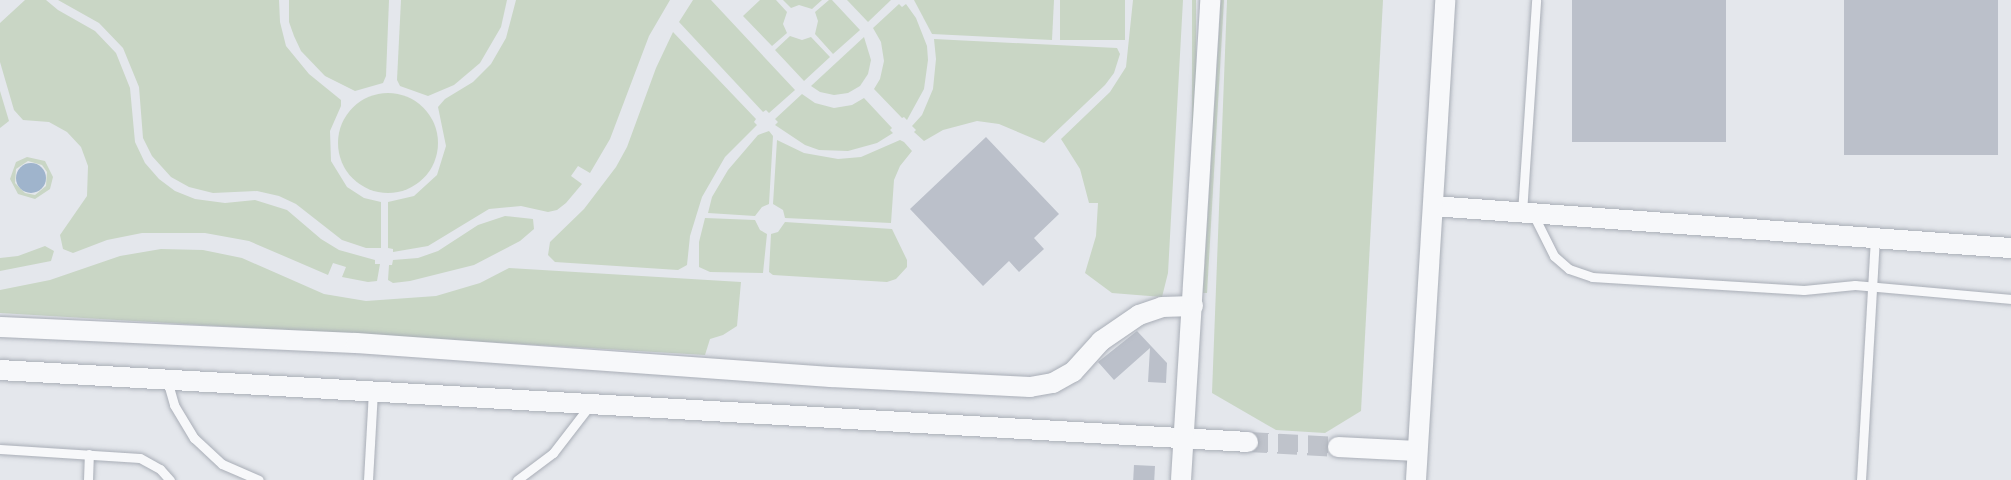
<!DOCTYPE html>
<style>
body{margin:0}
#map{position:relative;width:2011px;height:480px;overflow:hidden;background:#e4e7ec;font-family:Karla,sans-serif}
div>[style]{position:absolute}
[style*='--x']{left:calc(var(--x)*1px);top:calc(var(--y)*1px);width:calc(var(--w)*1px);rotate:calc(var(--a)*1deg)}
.green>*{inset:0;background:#c9d6c5;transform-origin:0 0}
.round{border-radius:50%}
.water>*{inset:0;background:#9fb4cc}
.building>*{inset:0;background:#bbc0ca;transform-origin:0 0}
.street-tunnel>*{height:20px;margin-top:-10px;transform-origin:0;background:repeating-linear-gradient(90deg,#bfc3cb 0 20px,transparent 0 30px)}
.roads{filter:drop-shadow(0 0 2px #a9aeb7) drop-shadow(0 0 2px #a9aeb7)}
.lane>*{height:9px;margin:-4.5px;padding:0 4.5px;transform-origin:4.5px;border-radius:4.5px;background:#f7f8fa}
.street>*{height:20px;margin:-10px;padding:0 10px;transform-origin:10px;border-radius:10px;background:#f7f8fa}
span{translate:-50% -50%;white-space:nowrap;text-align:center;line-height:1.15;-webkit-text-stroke:4.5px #f4f6f9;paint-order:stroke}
</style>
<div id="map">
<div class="green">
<i style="clip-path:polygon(25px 0,46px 0,58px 10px,95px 31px,116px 53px,130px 88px,135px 142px,145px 163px,159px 179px,175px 191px,195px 199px,225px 203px,255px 200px,287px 210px,321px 239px,339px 250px,375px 260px,375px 264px,380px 264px,377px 281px,368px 282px,342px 277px,346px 267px,333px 263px,328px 275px,249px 241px,205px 233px,142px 233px,107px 240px,73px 253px,63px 249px,60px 235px,87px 196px,88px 166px,81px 147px,67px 132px,49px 122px,23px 120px,14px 110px,0 62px,0 23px)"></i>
<i style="clip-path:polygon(58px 0,279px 0,280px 22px,286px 46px,309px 74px,341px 100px,341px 106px,330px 131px,331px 161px,347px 187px,364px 198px,381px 202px,381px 248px,366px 248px,342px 240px,296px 204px,279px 196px,257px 191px,213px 193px,189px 187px,171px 177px,152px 156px,143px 138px,139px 87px,123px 48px,99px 23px)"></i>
<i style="clip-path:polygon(289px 0,389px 0,386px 76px,383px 83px,355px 91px,325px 76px,301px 51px,294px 36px,289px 22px)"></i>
<i style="clip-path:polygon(401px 0,507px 0,501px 27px,480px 63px,454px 85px,428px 96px,400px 86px,397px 80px)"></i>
<i style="clip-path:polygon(516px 0,670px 0,649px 36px,610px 139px,590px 173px,578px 166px,571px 176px,582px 184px,566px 203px,557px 210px,548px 212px,521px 206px,489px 209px,428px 246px,393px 252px,393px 249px,388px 248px,388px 202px,414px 196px,437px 175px,446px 146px,438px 107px,445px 99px,473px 82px,491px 64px,506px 38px)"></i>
<i style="clip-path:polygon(693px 0,711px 0,795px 90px,769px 113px,766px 110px,763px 112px,679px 22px)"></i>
<i style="clip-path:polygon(760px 0,776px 0,787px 12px,783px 24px,787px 33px,772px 46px,743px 16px)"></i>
<i style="clip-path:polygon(783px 0,822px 0,812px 9px,799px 5px,791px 8px)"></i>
<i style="clip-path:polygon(829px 0,832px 0,860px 30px,833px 54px,815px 34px,818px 21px,815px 12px)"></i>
<i style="clip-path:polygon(847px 0,891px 0,868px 22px)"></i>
<i style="clip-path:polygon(914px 0,1054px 0,1052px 40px,932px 34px)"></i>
<i style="left:1060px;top:0;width:65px;height:40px"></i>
<i style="clip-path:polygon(1133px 0,1183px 0,1168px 273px,1162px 297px,1112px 293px,1085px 273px,1096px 236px,1098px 203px,1089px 203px,1080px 169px,1061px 139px,1110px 92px,1126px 67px)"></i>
<i style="left:1192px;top:0;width:4px;height:279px"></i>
<i style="clip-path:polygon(1221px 0,1224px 0,1207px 293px,1203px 293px)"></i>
<i style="clip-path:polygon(1227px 0,1383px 0,1361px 411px,1325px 433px,1276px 430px,1212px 393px)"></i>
<i style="clip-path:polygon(899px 4px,902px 7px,906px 4px,916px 18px,927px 46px,928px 60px,924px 89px,907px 120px,904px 117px,902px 118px,874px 89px,880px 79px,884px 61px,881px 42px,873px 28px)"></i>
<i style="clip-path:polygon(673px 32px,756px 119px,754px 122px,757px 125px,725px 157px,702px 197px,690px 236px,687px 265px,678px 270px,555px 262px,548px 255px,550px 242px,584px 209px,616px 167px,627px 147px,656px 68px)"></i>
<i style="clip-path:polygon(790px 36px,802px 40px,811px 37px,830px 57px,804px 81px,775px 50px)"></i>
<i style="clip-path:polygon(864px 37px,871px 60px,868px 74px,860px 86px,848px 93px,834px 95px,820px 92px,811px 86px)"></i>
<i style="clip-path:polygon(934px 39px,1117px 48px,1120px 54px,1114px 73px,1105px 85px,1044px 143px,999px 124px,977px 121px,943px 130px,924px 141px,914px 132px,916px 130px,912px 126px,922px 115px,933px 89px,936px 59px)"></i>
<i style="clip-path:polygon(0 91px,9px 121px,0 128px)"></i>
<i class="round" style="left:338px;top:93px;width:100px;height:100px"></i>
<i style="clip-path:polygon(802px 94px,815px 103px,834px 108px,852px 105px,864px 98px,892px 128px,890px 130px,893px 133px,877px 143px,848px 151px,819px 150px,805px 145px,775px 125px,778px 122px,775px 119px)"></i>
<i style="clip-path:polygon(769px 131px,773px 136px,769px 204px,762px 207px,755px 216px,708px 213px,712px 197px,728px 170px,758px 135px)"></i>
<i style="clip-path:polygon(777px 140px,804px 153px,838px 159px,861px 157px,900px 140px,904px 142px,912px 151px,900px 166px,894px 180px,891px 223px,785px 218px,783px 210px,773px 204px)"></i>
<i style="clip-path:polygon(evenodd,27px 157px,45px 161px,53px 177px,50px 189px,35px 199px,18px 194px,10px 179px,16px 162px,27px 157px,28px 161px,42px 165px,47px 172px,46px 186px,35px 195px,25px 193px,15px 183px,16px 169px,28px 161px)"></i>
<i style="clip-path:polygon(505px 216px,533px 219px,534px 229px,520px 241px,474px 265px,410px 281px,393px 283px,388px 280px,389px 265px,392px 265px,393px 260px,418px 258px,438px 251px,478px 225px)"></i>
<i style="clip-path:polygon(705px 218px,755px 220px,760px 230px,767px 234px,763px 273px,710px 272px,699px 267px,699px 242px)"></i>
<i style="clip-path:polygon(785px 222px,892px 229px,907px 260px,907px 267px,896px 279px,887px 282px,773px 275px,769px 272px,771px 234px,778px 232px)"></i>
<i style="clip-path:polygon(45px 246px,54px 251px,51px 261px,0 271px,0 258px,18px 256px)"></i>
<i style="clip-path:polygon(161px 249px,203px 250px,242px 258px,324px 294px,366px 301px,436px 296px,480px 283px,509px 268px,741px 282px,737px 326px,723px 335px,710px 339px,705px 355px,0 313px,0 290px,50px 280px,120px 256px)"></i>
</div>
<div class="water">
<i class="round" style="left:16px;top:163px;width:30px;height:30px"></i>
</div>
<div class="building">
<i style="left:1572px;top:0;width:154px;height:142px"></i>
<i style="left:1844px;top:0;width:154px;height:155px"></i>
<i style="clip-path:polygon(986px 137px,1059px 214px,1034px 238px,1044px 249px,1019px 272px,1009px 261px,983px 286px,910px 209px)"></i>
<i style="clip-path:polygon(1137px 331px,1167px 363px,1166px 383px,1148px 382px,1150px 348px,1114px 380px,1098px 362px)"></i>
<i style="left:1134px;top:465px;width:21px;height:15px;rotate:3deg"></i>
</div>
<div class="street-tunnel">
<i style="--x:1248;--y:442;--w:90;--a:3.2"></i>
</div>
<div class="roads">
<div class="lane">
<i style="--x:1522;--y:213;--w:213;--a:-86.2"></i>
<i style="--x:1533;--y:214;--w:47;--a:63.4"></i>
<i style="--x:1554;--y:256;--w:20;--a:41"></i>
<i style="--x:1569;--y:269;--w:24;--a:19"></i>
<i style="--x:1592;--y:277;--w:212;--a:3.5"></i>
<i style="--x:1804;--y:290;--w:51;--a:-5.6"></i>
<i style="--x:1855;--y:285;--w:157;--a:5.1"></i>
<i style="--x:167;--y:380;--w:26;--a:74"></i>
<i style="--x:174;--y:405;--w:39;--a:59"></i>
<i style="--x:194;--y:438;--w:38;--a:43"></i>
<i style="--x:222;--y:464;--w:40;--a:23.4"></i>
<i style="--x:0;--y:449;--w:140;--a:3.7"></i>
<i style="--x:140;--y:458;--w:23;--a:29"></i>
<i style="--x:160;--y:469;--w:15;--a:48"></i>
<i style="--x:88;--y:480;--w:26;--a:-88"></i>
<i style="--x:368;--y:480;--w:89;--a:-86.8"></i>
<i style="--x:517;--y:480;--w:45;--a:-36.9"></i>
<i style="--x:553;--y:453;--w:61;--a:-52.4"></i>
<i style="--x:1861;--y:480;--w:242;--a:-86.7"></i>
</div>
<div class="street">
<i style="--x:1433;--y:206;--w:580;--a:4.16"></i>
<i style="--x:0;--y:327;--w:356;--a:2.6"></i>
<i style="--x:356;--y:343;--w:476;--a:4.1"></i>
<i style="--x:831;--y:377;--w:199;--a:2.9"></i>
<i style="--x:1030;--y:387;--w:23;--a:-10"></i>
<i style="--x:1053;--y:383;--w:23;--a:-29"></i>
<i style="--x:1073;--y:372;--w:42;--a:-47.9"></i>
<i style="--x:1101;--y:341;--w:46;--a:-34.4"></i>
<i style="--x:1139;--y:315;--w:24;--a:-19"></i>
<i style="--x:1162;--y:307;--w:31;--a:-2"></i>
<i style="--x:0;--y:370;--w:1250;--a:3.3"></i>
<i style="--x:1338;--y:447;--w:79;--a:2.9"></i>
<i style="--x:1181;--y:480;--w:481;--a:-86.5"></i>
<i style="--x:1416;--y:480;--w:481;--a:-86.5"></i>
</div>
</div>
</div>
